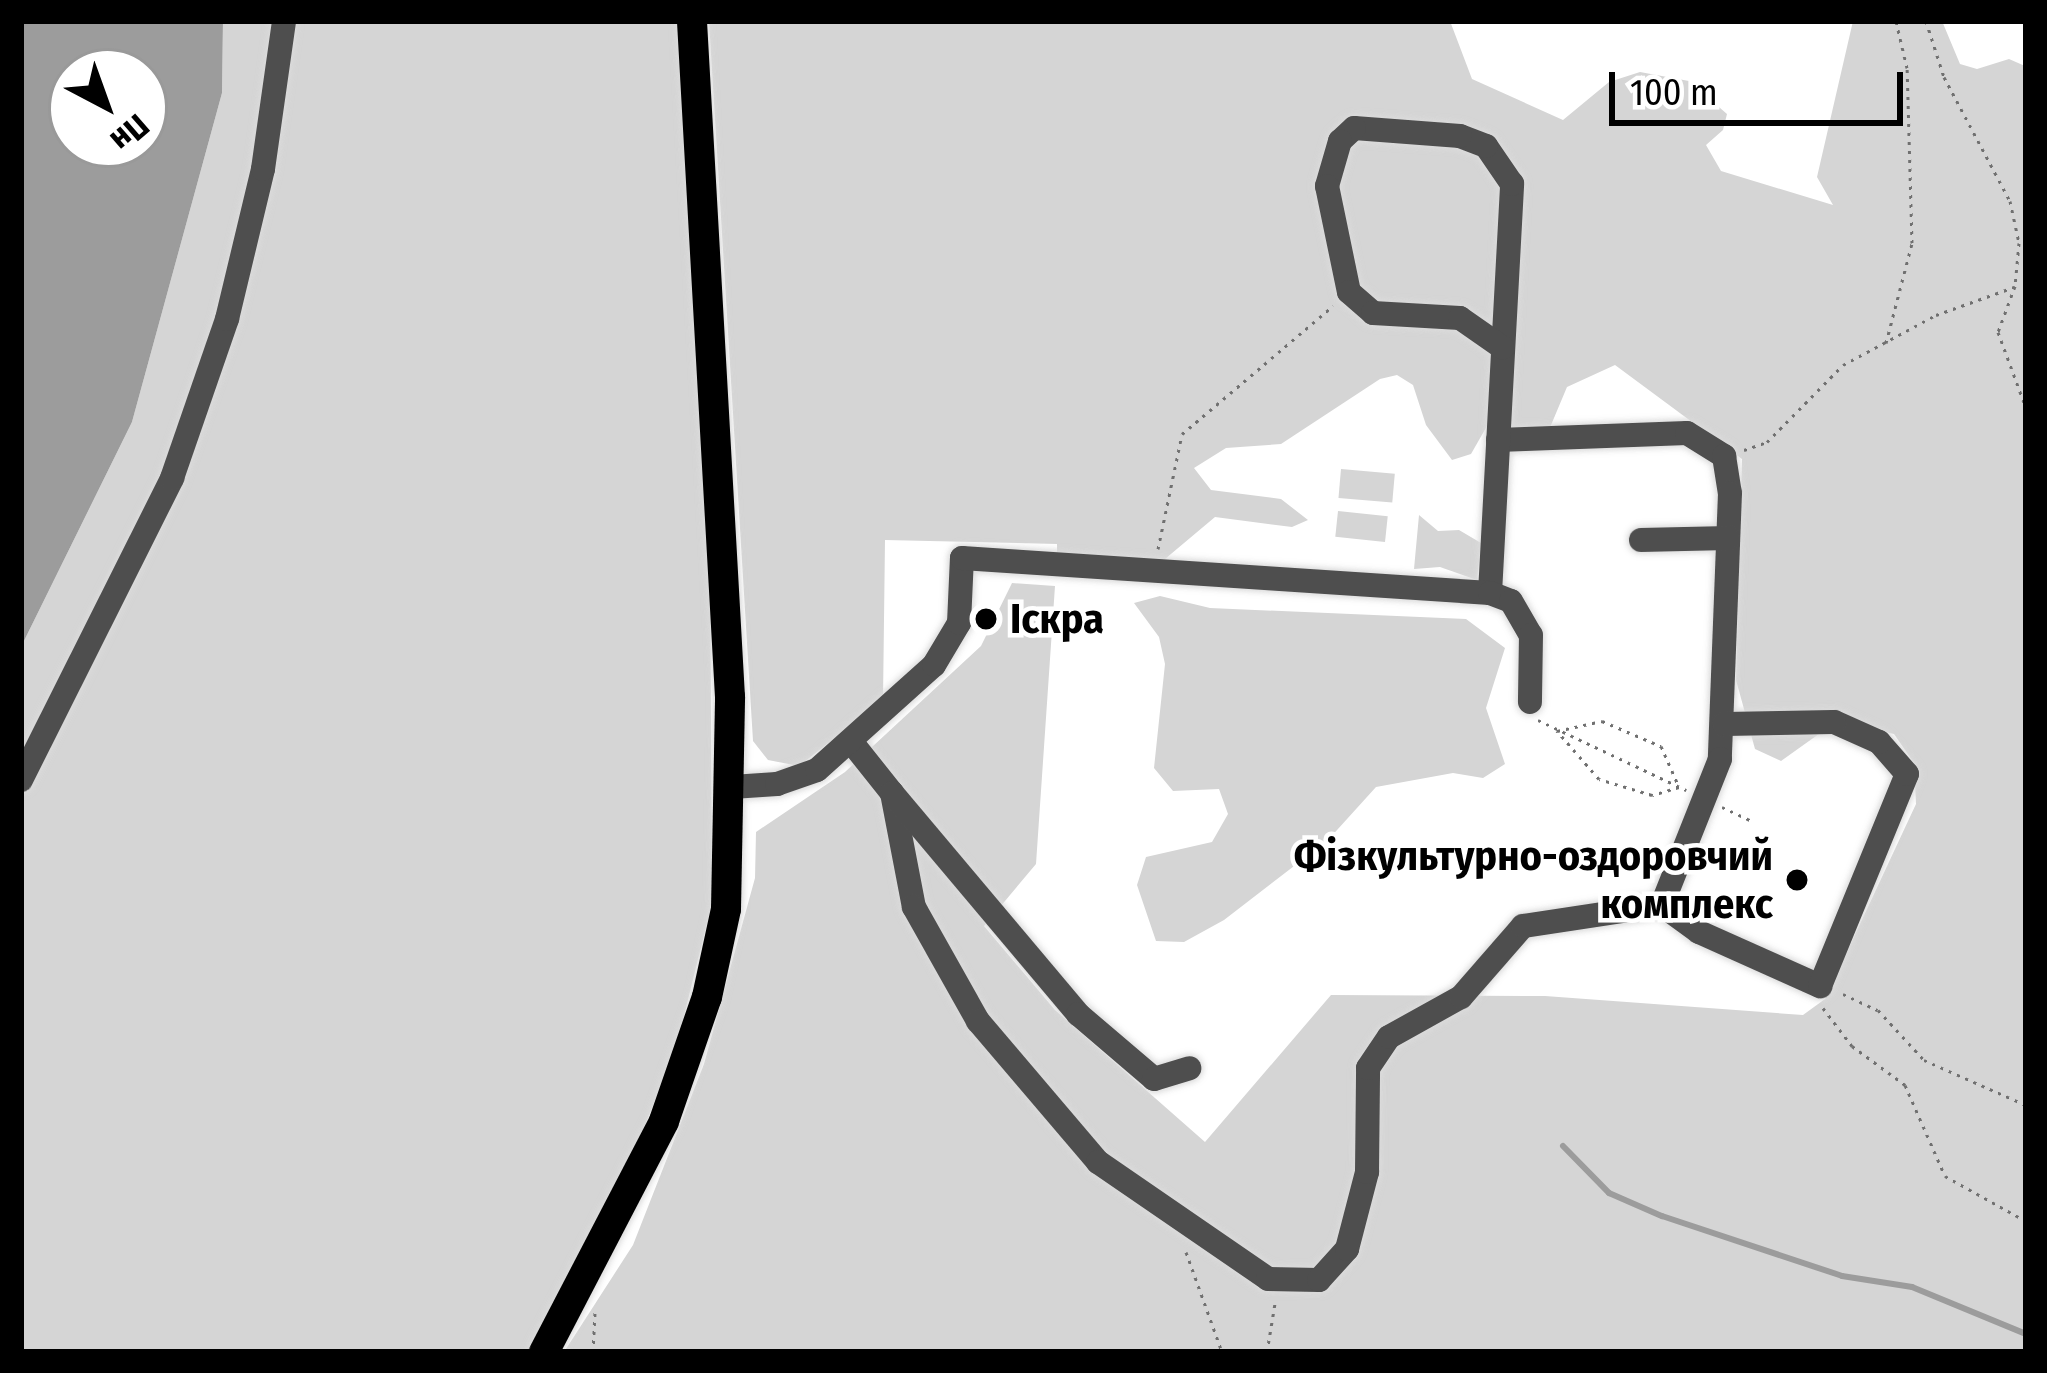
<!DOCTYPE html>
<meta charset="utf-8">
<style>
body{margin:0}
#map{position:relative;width:2047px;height:1373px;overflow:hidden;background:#fff;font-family:"Fira Sans Condensed",sans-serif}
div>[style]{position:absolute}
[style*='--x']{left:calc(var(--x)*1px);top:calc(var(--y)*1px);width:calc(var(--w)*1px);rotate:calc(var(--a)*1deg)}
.green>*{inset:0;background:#d5d5d5;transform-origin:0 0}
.water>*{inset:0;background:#9c9c9c}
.stream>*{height:6px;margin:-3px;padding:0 3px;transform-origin:3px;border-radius:3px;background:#9c9c9c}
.path>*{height:3px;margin-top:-1.5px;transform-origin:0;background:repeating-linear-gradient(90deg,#707070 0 3px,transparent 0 9px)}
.roads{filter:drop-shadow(0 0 3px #dbdbdb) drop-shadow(0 0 3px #dbdbdb)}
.minor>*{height:24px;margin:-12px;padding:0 12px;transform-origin:12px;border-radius:12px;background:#4e4e4e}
.major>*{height:30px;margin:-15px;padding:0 15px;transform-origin:15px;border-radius:15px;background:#000}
.dots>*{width:33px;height:33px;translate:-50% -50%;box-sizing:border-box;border:6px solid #fff;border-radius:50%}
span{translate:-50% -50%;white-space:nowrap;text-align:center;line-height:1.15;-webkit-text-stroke:9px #fff;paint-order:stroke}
.poi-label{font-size:42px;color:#000;font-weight:700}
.left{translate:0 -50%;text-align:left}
.right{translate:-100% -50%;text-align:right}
.frame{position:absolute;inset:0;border:24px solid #000;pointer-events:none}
.north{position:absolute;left:48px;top:48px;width:120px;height:120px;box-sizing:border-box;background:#fff;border:3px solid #999;border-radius:50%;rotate:139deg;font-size:33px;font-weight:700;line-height:48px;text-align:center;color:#000}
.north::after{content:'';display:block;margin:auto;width:42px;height:54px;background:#000;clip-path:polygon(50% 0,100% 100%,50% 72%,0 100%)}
.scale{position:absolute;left:1609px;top:72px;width:294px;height:54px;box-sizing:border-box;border:6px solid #000;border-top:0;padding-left:15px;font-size:36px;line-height:42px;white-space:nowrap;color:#000;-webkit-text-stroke:9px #fff;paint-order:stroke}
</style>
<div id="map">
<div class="green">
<i style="clip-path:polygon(223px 21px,682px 21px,710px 532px,712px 903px,676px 1048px,632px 1157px,529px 1352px,21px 1352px,21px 647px,132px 422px,222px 93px)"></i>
<i style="clip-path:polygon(709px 21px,1450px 21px,1472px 79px,1563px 120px,1609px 82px,1640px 72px,1689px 81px,1727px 114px,1723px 130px,1706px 145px,1721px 171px,1833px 205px,1817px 177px,1853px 21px,1942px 21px,1960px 64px,1977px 69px,2009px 59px,2025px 66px,2026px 1352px,564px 1352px,633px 1245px,704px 1064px,755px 878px,756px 832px,845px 772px,981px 646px,1012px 583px,1055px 586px,1036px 864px,984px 926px,1055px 1010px,1205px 1142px,1331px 995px,1545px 996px,1803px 1015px,1825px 999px,1916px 804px,1914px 763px,1894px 734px,1837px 721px,1781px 761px,1755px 749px,1736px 680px,1742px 459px,1615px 365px,1567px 387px,1546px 437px,1487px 426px,1471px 454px,1452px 460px,1426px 425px,1413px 385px,1397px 375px,1380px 379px,1281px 444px,1226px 448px,1194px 468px,1211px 490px,1281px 499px,1308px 520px,1292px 527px,1215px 517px,1165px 559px,1057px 556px,1057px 544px,885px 540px,883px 700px,799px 766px,768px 760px,753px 741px)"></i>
<i style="left:1341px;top:469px;width:54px;height:29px;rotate:5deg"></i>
<i style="left:1338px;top:511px;width:50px;height:26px;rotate:6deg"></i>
<i style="clip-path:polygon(1419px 515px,1438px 531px,1459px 530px,1481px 543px,1477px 580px,1440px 567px,1414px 569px)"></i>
<i style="clip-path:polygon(1160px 596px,1210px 608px,1466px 619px,1505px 648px,1486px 708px,1505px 764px,1483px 778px,1453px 773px,1376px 787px,1328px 840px,1224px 920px,1184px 942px,1156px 941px,1137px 885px,1146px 857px,1212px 842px,1228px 814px,1219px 789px,1173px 791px,1154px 768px,1165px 664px,1159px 637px,1134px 603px)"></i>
</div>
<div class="water">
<i style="clip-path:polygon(evenodd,21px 21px,223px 21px,222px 93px,132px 422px,21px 647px,21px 21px,72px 72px,144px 72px,144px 144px,72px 144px,72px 72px)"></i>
</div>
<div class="stream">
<i style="--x:1563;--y:1146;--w:66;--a:45.6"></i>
<i style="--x:1609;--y:1193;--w:58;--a:23.5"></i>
<i style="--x:1662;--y:1216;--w:190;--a:18.4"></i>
<i style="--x:1842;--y:1276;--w:71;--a:8.9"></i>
<i style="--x:1912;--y:1287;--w:123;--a:22.4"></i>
</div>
<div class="path">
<i style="--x:1926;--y:21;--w:59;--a:72.2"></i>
<i style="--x:1944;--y:77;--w:140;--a:62"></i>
<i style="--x:2010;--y:201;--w:43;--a:77.9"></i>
<i style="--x:2019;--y:243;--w:43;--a:95.3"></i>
<i style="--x:2015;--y:286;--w:49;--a:110.3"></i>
<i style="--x:1998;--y:332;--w:81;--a:69.8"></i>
<i style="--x:1886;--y:343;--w:103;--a:-75.4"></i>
<i style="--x:1912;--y:243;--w:175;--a:-91.6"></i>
<i style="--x:1907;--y:68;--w:48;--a:-103.2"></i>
<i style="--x:1744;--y:450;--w:24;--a:-19"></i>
<i style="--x:1767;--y:442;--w:108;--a:-45.4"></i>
<i style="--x:1843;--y:365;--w:106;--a:-28.3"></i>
<i style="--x:1936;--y:315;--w:83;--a:-19.7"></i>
<i style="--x:1158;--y:549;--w:117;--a:-78.2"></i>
<i style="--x:1182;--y:434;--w:198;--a:-40.3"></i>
<i style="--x:1538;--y:720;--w:164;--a:25.3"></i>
<i style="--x:1602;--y:721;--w:64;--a:23"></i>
<i style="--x:1661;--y:746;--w:45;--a:66.3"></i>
<i style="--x:1679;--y:787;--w:28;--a:163"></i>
<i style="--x:1652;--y:795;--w:55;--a:-163.2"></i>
<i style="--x:1599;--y:779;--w:64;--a:-131.2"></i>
<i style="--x:1557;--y:731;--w:46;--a:-12.5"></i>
<i style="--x:1722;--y:807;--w:35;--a:25"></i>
<i style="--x:1843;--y:994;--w:38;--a:25"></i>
<i style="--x:1878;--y:1010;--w:68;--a:47.4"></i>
<i style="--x:1924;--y:1060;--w:111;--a:23.8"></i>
<i style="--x:1823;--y:1008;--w:48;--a:52.7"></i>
<i style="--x:1852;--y:1046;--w:66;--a:36.3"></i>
<i style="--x:1905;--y:1085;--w:99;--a:66.3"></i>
<i style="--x:1945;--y:1176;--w:93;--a:29.1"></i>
<i style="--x:1186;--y:1252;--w:106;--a:70.2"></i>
<i style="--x:593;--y:1352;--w:40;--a:-87.1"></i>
<i style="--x:1267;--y:1352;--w:50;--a:-80.7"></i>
</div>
<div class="roads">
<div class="minor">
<i style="--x:1498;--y:440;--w:189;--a:-2.1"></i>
<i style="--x:1687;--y:433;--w:44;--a:31.9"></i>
<i style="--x:1724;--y:456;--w:37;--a:81"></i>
<i style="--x:1730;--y:493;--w:266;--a:92.2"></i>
<i style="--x:1720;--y:759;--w:157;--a:111.7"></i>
<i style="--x:1662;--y:905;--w:46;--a:36.1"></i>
<i style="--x:1699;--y:932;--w:133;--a:24.1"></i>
<i style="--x:1820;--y:986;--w:229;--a:-67.7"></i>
<i style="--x:1907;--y:774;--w:43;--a:-131.2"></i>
<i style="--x:1879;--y:742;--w:49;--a:-156"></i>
<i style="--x:1834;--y:722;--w:110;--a:179"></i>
<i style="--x:1641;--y:540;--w:87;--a:-1.3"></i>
<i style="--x:1490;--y:593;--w:410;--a:-86.9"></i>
<i style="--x:1512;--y:184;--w:46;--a:-124.4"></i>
<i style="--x:1486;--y:146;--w:28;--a:-159"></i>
<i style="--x:1460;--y:136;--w:106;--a:-175.7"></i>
<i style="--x:1354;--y:128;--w:19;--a:137"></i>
<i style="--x:1340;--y:141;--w:47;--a:106.1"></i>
<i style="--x:1327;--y:186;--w:108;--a:78.3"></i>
<i style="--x:1349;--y:292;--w:32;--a:41"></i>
<i style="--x:1373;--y:313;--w:87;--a:3.3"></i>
<i style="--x:1460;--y:318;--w:52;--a:34.9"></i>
<i style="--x:853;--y:744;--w:63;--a:51.5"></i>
<i style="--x:892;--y:793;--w:116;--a:79.1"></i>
<i style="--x:914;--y:907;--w:131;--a:60.7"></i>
<i style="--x:978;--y:1021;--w:185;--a:49.6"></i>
<i style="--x:1098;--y:1162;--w:206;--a:34.5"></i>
<i style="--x:1268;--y:1279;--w:51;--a:1.1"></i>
<i style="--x:1319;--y:1280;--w:42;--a:-47.9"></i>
<i style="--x:1347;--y:1249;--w:80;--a:-75.4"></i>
<i style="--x:1367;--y:1172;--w:104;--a:-89.4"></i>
<i style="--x:1368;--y:1068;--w:37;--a:-56"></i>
<i style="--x:1389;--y:1037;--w:82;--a:-29.1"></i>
<i style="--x:1461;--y:997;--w:94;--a:-48.9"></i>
<i style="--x:1523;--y:926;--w:141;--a:-8.6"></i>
<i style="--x:21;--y:780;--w:338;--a:-63.4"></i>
<i style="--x:172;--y:478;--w:168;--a:-70.9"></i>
<i style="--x:227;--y:319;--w:154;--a:-76.5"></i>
<i style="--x:263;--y:169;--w:149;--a:-81.9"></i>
<i style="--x:732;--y:787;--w:45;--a:-3.8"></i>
<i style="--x:777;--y:784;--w:42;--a:-19.3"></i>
<i style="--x:817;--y:770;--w:157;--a:-41.9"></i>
<i style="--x:934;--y:665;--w:49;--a:-59.2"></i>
<i style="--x:959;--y:623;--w:65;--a:-87.4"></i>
<i style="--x:962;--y:558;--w:529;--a:3.79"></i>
<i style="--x:1490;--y:593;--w:22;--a:21"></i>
<i style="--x:1511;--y:601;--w:39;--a:60"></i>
<i style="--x:1531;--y:635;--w:67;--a:90.9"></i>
<i style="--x:892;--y:793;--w:289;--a:49.9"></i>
<i style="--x:1078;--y:1014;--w:100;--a:40.5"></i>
<i style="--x:1154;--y:1079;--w:37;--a:-17"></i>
</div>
<div class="major">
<i style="--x:544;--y:1352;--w:260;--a:-62.5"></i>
<i style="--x:664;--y:1121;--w:131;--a:-70.9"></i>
<i style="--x:707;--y:997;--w:90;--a:-77.8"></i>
<i style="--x:726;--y:909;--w:212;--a:-88.9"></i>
<i style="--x:730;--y:697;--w:677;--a:-93.22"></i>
</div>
</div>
<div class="dots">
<i style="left:986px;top:619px;background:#000"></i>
<i style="left:1797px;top:880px;background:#000"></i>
</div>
<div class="poi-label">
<span class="left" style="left:1010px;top:619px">Іскра</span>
<span class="right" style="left:1773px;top:880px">Фізкультурно-оздоровчий<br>комплекс</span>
</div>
<div class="frame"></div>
<div class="north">Пн</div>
<div class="scale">100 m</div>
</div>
